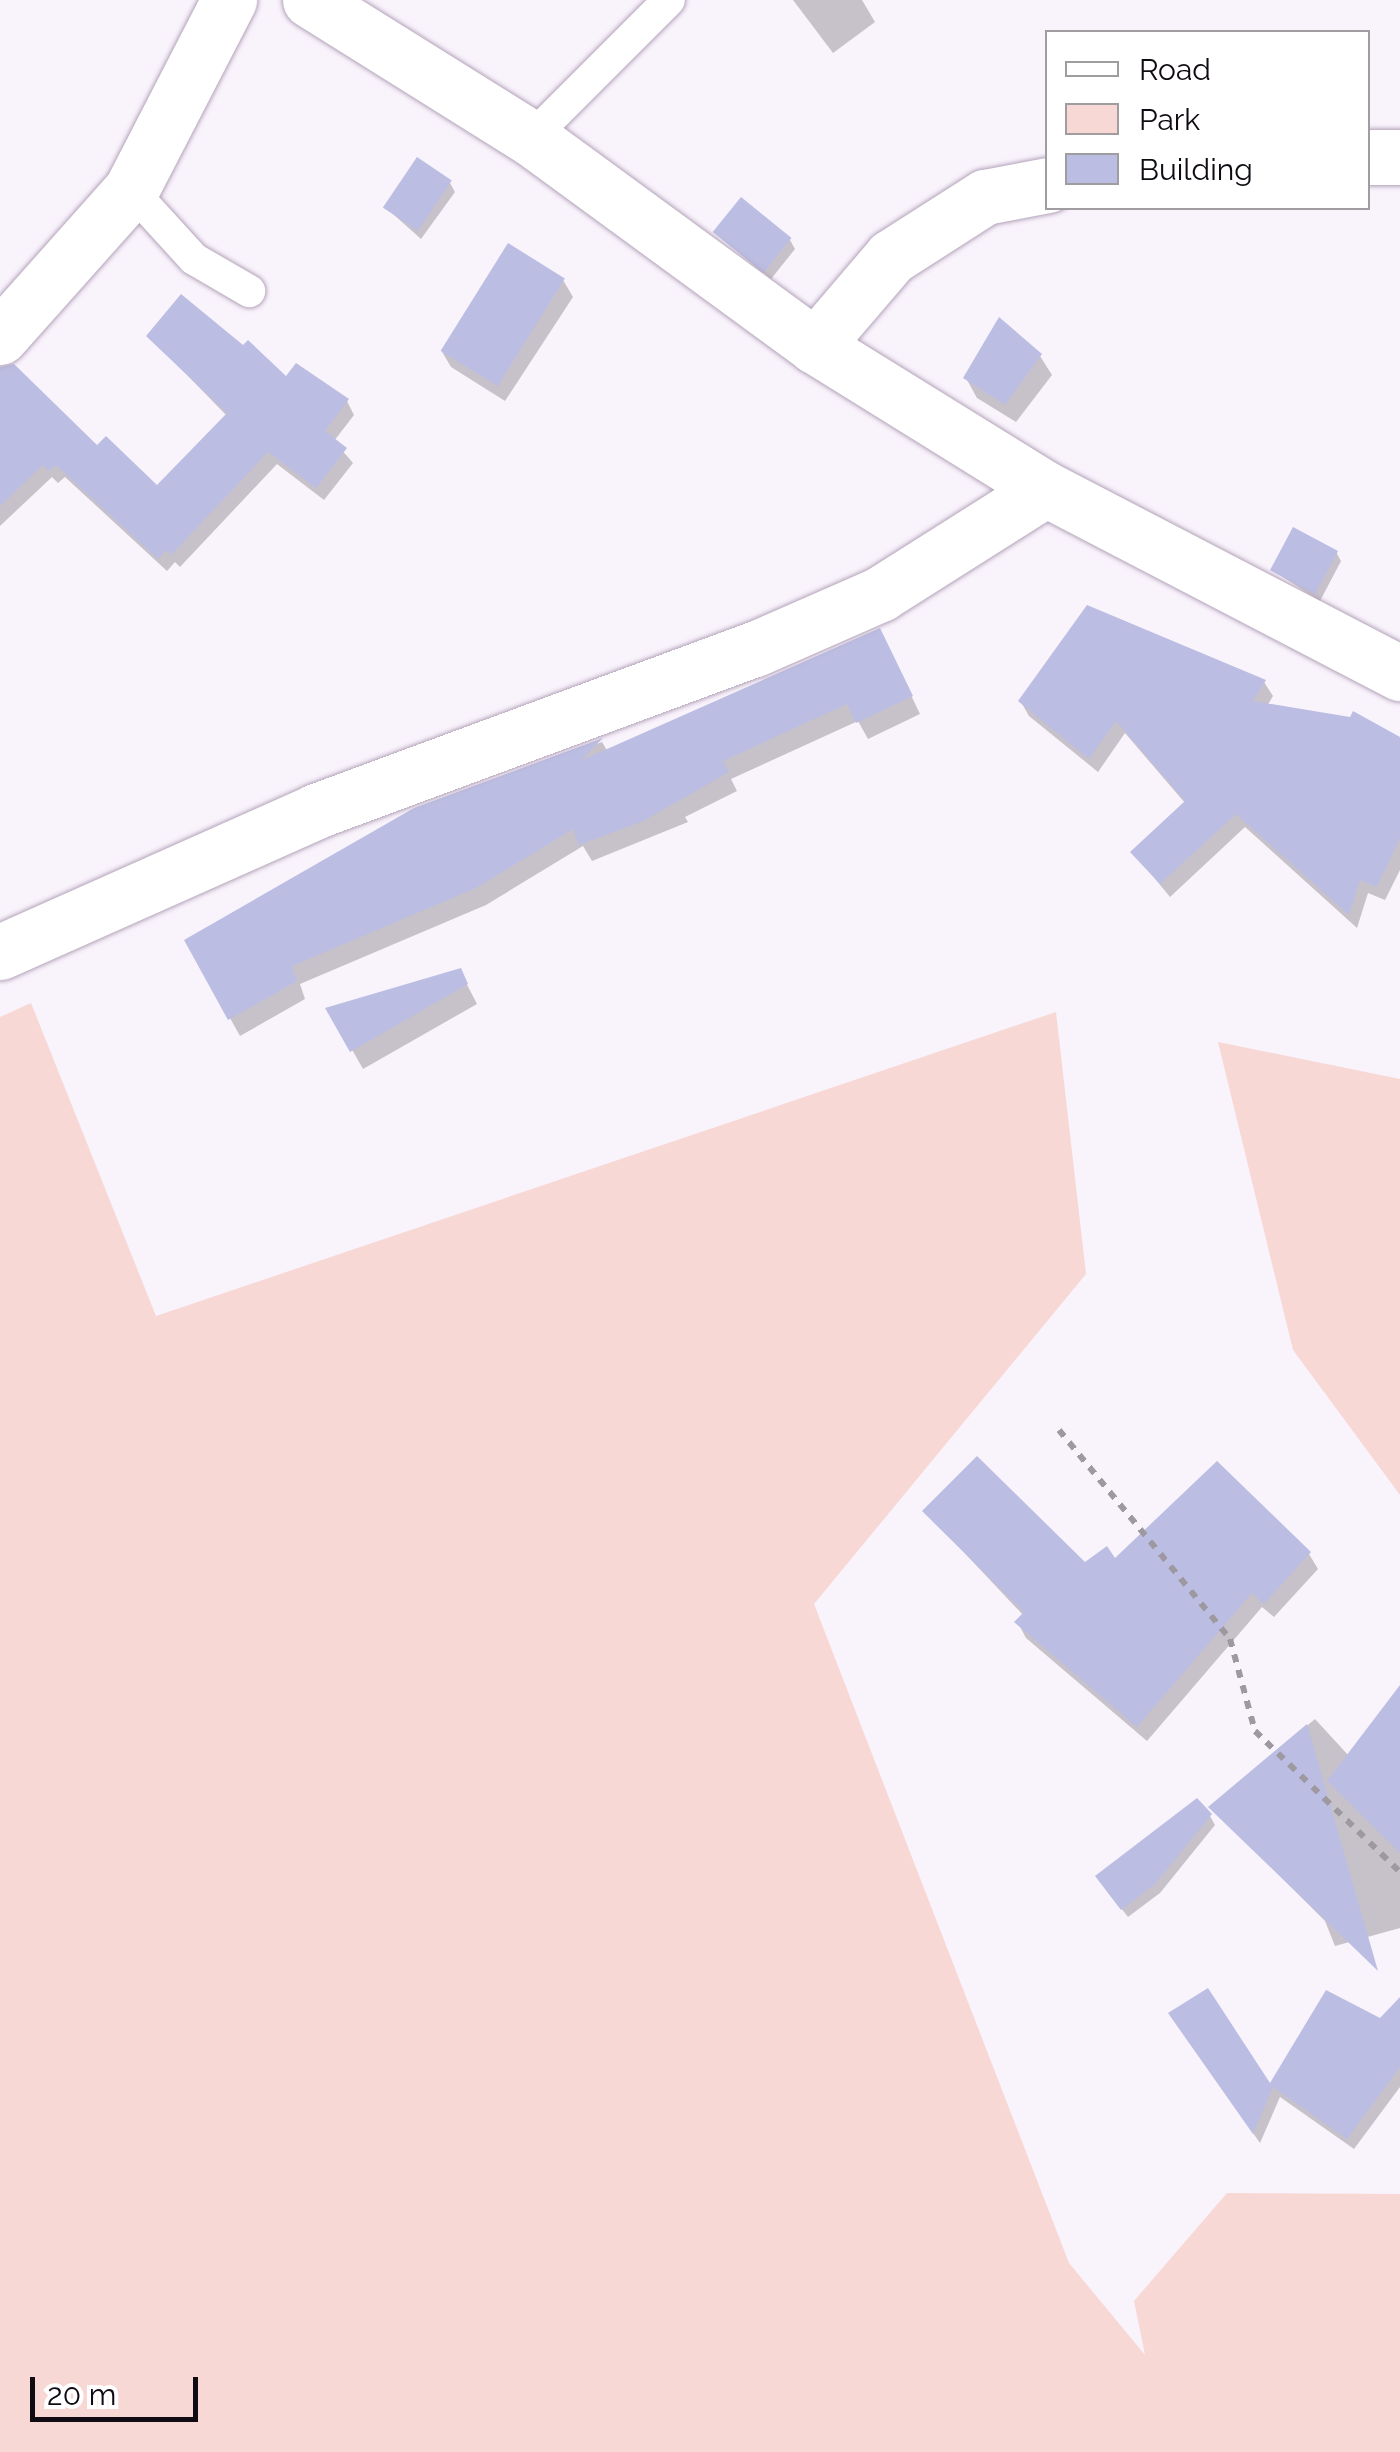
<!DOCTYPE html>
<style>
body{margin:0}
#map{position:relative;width:1400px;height:2452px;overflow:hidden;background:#f9f3fc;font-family:Raleway,sans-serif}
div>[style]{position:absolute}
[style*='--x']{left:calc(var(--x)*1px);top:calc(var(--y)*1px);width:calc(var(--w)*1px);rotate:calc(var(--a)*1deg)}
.green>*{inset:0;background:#f8d8d5}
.shadow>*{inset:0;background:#0003}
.building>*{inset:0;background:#bbbde2;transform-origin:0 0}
.path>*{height:6px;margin-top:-3px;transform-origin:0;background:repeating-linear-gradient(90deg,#9e99a1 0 8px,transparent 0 16px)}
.roads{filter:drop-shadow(0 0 2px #b3a3b9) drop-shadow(0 0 2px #b3a3b9)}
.service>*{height:32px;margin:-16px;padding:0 16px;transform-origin:16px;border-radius:16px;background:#fff}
.minor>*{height:55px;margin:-27.5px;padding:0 27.5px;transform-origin:27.5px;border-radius:27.5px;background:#fff}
span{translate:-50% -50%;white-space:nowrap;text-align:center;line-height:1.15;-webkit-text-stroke:8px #fff;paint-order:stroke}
.legend{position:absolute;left:1045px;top:30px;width:325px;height:180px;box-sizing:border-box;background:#fff;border:2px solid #9f9da0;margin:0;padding:12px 18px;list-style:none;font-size:30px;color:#100b12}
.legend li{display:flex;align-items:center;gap:20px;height:50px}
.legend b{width:50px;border:2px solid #9f9da0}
.scale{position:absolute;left:30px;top:2377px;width:168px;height:45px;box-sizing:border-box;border:5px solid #100b12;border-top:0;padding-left:12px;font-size:30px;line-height:35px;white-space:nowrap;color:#100b12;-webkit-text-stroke:8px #fff;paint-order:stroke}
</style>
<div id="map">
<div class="green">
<i style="clip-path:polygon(31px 1003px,156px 1316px,1056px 1012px,1086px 1274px,814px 1604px,1069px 2263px,1145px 2355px,1134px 2301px,1227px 2193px,1400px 2194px,1400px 2452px,0 2452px,0 1017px)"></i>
<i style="clip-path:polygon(1218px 1042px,1400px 1079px,1400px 1495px,1293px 1350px)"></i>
</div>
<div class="shadow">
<i style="clip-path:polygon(793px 0,862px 0,875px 22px,833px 53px)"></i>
<i style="clip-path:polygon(450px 183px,455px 192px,421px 239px,384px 206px)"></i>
<i style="clip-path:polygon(717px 233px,790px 240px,795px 249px,771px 279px)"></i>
<i style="clip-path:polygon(563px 280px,573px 297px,505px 401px,451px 367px,441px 350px)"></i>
<i style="clip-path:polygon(149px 336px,347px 401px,354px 415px,334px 441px,353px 463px,324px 500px,277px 464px,180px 567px,175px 562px,167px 571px,65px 477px,58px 483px,52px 477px,0 526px,0 391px,157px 489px,227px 416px)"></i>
<i style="clip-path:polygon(1040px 356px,1052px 375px,1016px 422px,977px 398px,966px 378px)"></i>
<i style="clip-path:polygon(1336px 552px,1341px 561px,1320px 601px,1272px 570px)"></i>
<i style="clip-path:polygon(889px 649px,920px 714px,868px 739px,858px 721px,731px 779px,737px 791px,685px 817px,688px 822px,592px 861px,583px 846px,486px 905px,300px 984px,305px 999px,240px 1036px,187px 941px,415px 811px,602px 742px,608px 752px)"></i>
<i style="clip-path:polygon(1264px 682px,1273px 696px,1267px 706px,1400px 740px,1400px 870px,1385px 900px,1368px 893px,1357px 928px,1245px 827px,1170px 897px,1133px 852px,1185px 803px,1125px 733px,1098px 772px,1029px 716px,1021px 702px)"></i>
<i style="clip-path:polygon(460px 971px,477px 1004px,363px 1069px,329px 1009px)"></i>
<i style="clip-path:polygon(925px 1511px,1084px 1565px,1309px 1554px,1318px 1569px,1274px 1617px,1262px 1607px,1147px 1741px,1026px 1638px,1018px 1623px,1024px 1616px)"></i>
<i style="clip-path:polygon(1315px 1719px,1349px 1756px,1400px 1776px,1400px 1928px,1335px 1946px,1325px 1921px,1211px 1807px)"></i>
<i style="clip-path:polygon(1210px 1816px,1215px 1825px,1160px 1893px,1128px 1917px,1103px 1885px)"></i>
<i style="clip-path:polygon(1400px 2001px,1400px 2087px,1354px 2149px,1280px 2097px,1260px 2143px,1178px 2026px,1270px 2087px,1380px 2021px)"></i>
</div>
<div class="building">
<i style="left:417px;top:157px;width:42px;height:61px;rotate:34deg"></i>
<i style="left:741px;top:197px;width:65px;height:45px;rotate:39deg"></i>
<i style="left:508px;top:243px;width:67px;height:127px;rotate:32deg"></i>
<i style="clip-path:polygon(181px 294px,243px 345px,248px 340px,286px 376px,296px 363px,349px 399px,325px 431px,347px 448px,316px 488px,268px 452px,171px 555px,166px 550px,158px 559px,56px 465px,49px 471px,43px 465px,0 506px,0 367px,14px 364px,97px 445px,106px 436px,157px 485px,227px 413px,146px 336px)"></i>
<i style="clip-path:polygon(999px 317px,1042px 354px,1005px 405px,963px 378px)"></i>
<i style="left:1293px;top:527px;width:51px;height:49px;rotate:28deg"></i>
<i style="clip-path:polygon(1087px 605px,1266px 680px,1253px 701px,1350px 717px,1353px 711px,1400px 737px,1400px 838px,1377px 887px,1360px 880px,1349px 915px,1236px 814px,1160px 884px,1130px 852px,1185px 801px,1116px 721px,1089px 759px,1018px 701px)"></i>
<i style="clip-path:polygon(880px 628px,913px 696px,856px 723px,847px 704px,723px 761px,729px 772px,643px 821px,579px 845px,573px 829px,476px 888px,292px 966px,297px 981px,228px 1020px,184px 940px,414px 808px,603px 738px,580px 761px)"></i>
<i style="clip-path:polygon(461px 968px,468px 984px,350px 1052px,325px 1008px)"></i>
<i style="clip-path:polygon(977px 1456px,1085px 1562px,1107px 1546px,1115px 1558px,1217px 1461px,1311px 1552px,1264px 1604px,1252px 1593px,1137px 1727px,1014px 1622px,1024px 1612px,922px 1511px)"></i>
<i style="clip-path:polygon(1400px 1685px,1400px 1853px,1327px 1781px)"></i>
<i style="clip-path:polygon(1307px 1724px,1378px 1971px,1208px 1807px)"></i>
<i style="clip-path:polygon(1197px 1798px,1212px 1814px,1155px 1884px,1121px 1910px,1095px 1876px)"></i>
<i style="clip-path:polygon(1208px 1988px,1270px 2083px,1326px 1990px,1380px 2018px,1400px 1997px,1400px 2067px,1347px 2139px,1273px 2087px,1253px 2134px,1168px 2013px)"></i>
</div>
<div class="path">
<i style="--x:1059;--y:1430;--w:270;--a:50.7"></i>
<i style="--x:1230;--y:1639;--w:95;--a:74.8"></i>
<i style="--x:1255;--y:1731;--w:202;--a:44.2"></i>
</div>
<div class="roads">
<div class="service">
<i style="--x:531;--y:138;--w:195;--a:-45"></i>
<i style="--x:131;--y:190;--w:93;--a:47.6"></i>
<i style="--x:194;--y:259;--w:64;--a:30.2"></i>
</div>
<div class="minor">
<i style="--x:310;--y:0;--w:261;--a:32"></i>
<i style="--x:531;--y:138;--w:352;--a:36.2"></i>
<i style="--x:815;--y:346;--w:272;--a:31.8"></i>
<i style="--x:1046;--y:489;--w:399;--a:27.5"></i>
<i style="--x:1368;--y:157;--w:32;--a:0"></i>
<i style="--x:0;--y:337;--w:197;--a:-48.3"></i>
<i style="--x:131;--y:190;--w:214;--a:-62.7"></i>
<i style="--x:815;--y:346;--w:117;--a:-49.5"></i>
<i style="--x:891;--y:257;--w:112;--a:-32.6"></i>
<i style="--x:985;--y:197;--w:64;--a:-10.8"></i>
<i style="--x:0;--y:952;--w:346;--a:-24"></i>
<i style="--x:316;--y:811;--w:468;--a:-20.3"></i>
<i style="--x:755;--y:649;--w:137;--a:-23.7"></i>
<i style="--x:880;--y:594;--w:196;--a:-32.3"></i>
</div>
</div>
<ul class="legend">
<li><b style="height:12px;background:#fff"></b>Road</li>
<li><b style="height:28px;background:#f8d8d5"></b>Park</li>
<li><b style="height:28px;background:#bbbde2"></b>Building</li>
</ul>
<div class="scale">20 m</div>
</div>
